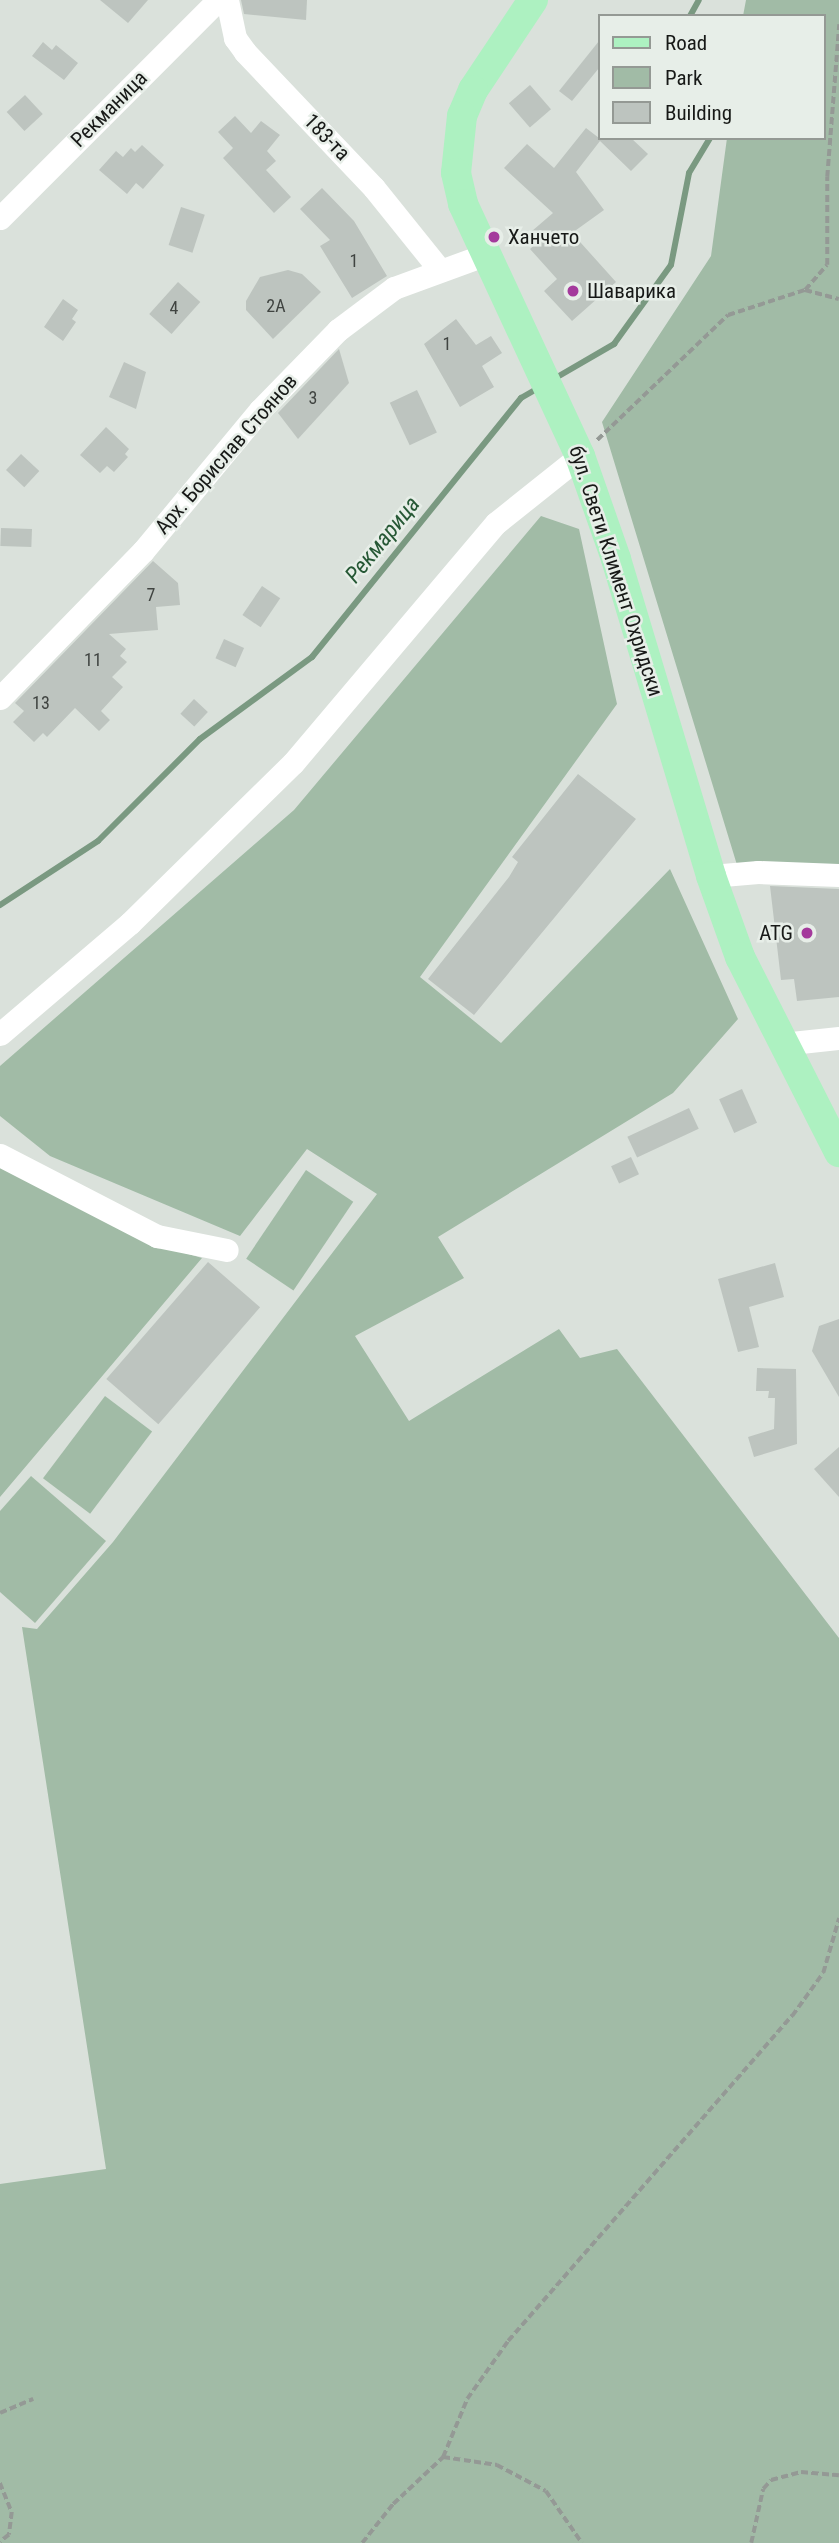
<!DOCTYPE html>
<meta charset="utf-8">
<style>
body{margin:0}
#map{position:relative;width:839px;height:2543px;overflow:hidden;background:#dae1db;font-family:"Roboto Condensed",sans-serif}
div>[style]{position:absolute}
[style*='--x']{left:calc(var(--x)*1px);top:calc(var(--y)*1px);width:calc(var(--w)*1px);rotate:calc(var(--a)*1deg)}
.green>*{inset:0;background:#a1bba6;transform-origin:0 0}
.stream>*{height:6px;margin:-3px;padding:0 3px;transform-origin:3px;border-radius:3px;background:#7a9981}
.building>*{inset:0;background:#bdc4bf;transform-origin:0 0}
.path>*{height:3.5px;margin-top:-1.75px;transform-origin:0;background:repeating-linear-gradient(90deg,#949995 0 7px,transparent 0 10.5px)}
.minor>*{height:23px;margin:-11.5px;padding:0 11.5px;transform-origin:11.5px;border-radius:11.5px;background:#fff}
.major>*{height:30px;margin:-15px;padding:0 15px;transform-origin:15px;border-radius:15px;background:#adf1c1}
.dots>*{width:19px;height:19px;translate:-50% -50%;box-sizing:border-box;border:4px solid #e7eee8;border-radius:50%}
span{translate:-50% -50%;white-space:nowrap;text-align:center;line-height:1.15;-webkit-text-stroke:5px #e7eee8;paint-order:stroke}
.number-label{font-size:18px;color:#404441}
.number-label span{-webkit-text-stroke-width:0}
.street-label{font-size:21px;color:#171917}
.poi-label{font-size:21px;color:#171917}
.left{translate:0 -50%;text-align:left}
.right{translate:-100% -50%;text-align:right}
.water-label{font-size:23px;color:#265835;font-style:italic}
.legend{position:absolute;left:598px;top:14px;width:228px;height:126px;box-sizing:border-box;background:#e7eee8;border:2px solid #949994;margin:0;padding:9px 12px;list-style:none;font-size:21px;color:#171917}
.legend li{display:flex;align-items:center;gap:14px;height:35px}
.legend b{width:35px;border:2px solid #949994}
</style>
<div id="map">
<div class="green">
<i style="clip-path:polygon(746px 0,839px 0,839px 868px,737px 865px,602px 422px,711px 256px,727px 138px,823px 138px,823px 16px,743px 16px)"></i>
<i style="clip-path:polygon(541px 516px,579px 529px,617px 704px,420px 977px,501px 1043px,670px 869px,738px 1019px,673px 1093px,438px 1237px,464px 1278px,355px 1336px,409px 1421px,559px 1329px,580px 1358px,617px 1349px,839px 1638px,839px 2543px,0 2543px,0 2184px,106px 2169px,22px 1627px,37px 1629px,113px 1542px,377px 1194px,307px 1149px,240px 1236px,50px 1156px,0 1116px,0 1066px,294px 810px)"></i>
<i style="clip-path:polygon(0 1165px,151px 1243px,202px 1258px,0 1497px)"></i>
<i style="left:306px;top:1170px;width:57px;height:107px;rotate:34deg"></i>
<i style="left:105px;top:1396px;width:59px;height:103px;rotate:37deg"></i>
<i style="clip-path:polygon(31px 1476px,106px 1541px,35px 1623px,0 1592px,0 1511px)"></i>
</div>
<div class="stream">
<i style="--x:690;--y:16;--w:18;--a:-61"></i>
<i style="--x:552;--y:380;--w:72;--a:-30.1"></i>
<i style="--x:614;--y:344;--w:97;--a:-54.2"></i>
<i style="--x:671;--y:265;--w:94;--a:-78.9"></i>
<i style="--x:689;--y:173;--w:41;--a:-59"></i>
<i style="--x:0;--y:905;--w:117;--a:-33.1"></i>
<i style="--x:98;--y:841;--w:144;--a:-45"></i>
<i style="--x:200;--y:739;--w:139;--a:-36.2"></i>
<i style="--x:312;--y:657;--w:333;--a:-51.1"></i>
<i style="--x:521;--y:398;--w:22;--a:-30"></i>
</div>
<div class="building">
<i style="clip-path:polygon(100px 0,148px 0,128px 23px)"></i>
<i style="clip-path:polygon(241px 0,307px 0,306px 20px,244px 14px)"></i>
<i style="clip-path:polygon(599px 41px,599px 68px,572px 101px,559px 91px)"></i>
<i style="clip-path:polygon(43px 42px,52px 50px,56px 45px,78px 63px,64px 80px,32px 56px)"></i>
<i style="left:530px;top:85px;width:32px;height:28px;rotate:49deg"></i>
<i style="left:25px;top:95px;width:26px;height:25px;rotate:47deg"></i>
<i style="clip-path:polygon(235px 116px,251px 133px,261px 121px,280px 135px,267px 151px,276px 161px,266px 170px,291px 197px,274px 213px,223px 158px,233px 148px,218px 132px)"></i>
<i style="clip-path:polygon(586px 128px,599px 138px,631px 138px,648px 154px,631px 171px,600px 141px,576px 172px,604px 210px,572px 233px,616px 282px,572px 321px,544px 291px,557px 279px,530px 249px,540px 240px,532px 231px,553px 213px,504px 168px,527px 144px,554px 168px)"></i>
<i style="clip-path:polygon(142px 145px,164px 165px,143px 189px,136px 183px,127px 194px,99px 170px,116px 151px,123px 157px,131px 148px,135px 152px)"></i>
<i style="clip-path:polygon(322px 188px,354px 221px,387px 276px,352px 298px,320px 246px,330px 240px,300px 209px)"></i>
<i style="left:181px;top:207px;width:25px;height:40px;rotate:18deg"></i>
<i style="clip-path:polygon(288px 270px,302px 274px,321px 292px,273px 339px,246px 310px,246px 301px,260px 277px)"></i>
<i style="left:178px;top:282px;width:30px;height:43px;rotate:42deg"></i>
<i style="clip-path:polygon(63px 299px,78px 310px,72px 319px,76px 322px,63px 341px,44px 327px)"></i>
<i style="clip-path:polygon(456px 319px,476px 345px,491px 336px,502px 353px,482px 366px,494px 387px,460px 407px,424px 344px)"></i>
<i style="clip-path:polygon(339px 349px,349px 383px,298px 439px,278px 413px)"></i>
<i style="clip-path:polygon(124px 362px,146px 372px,136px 409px,109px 397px)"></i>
<i style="left:417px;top:390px;width:47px;height:30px;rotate:65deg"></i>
<i style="clip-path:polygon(106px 427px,129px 449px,125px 454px,128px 457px,114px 472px,107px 466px,100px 473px,80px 455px)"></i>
<i style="left:21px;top:454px;width:25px;height:22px;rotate:43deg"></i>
<i style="left:1px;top:528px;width:31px;height:18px;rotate:2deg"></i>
<i style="clip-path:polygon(153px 561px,178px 583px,180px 605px,156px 607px,158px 630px,109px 634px,126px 649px,120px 656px,127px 662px,112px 677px,123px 687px,101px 711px,110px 720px,99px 731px,75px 708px,47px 737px,43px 733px,34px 742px,13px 722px,24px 711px,15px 703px)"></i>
<i style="left:262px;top:586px;width:22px;height:35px;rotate:34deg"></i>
<i style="left:224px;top:639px;width:22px;height:21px;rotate:24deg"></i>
<i style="left:194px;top:699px;width:19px;height:20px;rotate:43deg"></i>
<i style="clip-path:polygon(578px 774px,636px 819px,474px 1015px,428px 979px,509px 877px,518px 862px,512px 857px)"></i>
<i style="clip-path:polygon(770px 886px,839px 889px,839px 997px,797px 1001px,794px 979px,781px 980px)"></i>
<i style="left:742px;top:1089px;width:37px;height:25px;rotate:66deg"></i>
<i style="left:689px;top:1108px;width:23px;height:68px;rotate:65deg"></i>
<i style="left:631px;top:1157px;width:19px;height:22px;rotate:65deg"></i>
<i style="left:208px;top:1262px;width:69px;height:155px;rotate:41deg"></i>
<i style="clip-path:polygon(775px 1263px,784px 1297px,749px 1307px,759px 1347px,738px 1352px,718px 1279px)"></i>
<i style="clip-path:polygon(839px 1319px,839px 1397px,812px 1351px,819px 1326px)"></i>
<i style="clip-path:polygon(757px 1368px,796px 1369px,797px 1444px,754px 1457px,748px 1437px,774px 1429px,775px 1398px,768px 1398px,769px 1391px,756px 1391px)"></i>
<i style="clip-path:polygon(839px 1447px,839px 1497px,814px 1469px)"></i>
</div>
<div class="path">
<i style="--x:805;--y:290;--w:33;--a:-49"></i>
<i style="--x:827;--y:265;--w:88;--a:-90"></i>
<i style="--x:827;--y:177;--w:153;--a:-85.5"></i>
<i style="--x:597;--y:440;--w:181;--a:-43.7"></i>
<i style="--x:728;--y:315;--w:81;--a:-18"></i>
<i style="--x:805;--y:290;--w:35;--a:15"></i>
<i style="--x:0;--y:2413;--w:36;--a:-23"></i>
<i style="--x:443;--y:2457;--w:63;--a:-67.5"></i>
<i style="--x:467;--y:2399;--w:71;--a:-54.7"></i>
<i style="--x:508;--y:2341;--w:432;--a:-48.9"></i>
<i style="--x:792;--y:2016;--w:53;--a:-54.2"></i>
<i style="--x:823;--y:1973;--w:57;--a:-73.8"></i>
<i style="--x:0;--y:2483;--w:31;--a:68"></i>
<i style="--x:12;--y:2512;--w:23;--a:97"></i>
<i style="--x:9;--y:2535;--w:11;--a:142"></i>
<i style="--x:362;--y:2543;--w:50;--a:-51.5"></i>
<i style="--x:393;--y:2504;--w:69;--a:-43.2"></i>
<i style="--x:443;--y:2457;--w:55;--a:8.4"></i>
<i style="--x:497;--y:2465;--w:55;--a:28"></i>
<i style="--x:546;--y:2491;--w:63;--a:55.3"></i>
<i style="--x:751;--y:2543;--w:55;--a:-77.5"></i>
<i style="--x:763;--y:2489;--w:12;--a:-48"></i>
<i style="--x:771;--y:2480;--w:31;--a:-15"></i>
<i style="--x:801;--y:2472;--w:38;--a:5"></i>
</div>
<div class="minor">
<i style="--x:227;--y:0;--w:39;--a:78"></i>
<i style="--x:235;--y:38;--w:17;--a:54"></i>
<i style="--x:245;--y:52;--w:187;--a:46.5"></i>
<i style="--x:374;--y:188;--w:105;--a:51.2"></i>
<i style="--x:0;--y:218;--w:308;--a:-45"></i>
<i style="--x:0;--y:698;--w:205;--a:-45.8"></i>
<i style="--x:143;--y:551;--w:183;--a:-50.3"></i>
<i style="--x:260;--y:410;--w:112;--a:-45.7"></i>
<i style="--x:338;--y:330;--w:70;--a:-36.9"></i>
<i style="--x:394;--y:288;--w:96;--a:-20.1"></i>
<i style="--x:711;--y:876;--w:47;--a:-4.9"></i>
<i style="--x:758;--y:872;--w:81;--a:2.1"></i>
<i style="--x:0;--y:1034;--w:171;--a:-40.5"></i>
<i style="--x:130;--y:923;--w:228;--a:-44.5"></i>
<i style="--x:293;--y:763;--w:314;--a:-49.8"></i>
<i style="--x:496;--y:523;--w:107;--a:-38.6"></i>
<i style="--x:782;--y:1044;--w:57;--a:-6"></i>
<i style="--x:0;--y:1155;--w:177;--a:27.3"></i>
<i style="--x:157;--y:1236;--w:71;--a:11.3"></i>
</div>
<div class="major">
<i style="--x:533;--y:0;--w:108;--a:123.7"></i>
<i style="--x:473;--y:90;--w:28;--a:113"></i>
<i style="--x:462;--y:116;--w:57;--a:96"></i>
<i style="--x:456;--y:173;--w:32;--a:77"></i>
<i style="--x:463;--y:204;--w:278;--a:65.1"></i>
<i style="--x:580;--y:456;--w:109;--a:70.7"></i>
<i style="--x:616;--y:559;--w:331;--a:73.3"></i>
<i style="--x:711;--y:876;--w:86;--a:70.3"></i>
<i style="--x:740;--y:957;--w:219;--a:63.1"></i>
</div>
<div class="dots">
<i style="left:494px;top:237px;background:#a43a9c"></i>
<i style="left:573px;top:291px;background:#a43a9c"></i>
<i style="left:807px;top:933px;background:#a43a9c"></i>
</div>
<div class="number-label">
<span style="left:354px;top:261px">1</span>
<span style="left:276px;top:306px">2А</span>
<span style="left:174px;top:308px">4</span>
<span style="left:447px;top:344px">1</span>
<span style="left:313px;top:398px">3</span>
<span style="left:151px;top:595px">7</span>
<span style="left:93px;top:660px">11</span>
<span style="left:41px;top:703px">13</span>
</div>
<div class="street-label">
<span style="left:109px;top:109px;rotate:-45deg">Рекманица</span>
<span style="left:327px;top:137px;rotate:46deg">183-та</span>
<span style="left:226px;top:454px;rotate:-49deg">Арх. Борислав Стоянов</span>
<span style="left:616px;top:571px;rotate:72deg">бул. Свети Климент Охридски</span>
</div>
<div class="poi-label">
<span class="left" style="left:508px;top:237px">Ханчето</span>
<span class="left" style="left:587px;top:291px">Шаварика</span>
<span class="right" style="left:793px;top:933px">ATG</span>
</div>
<div class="water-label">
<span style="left:383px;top:540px;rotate:-51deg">Рекмарица</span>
</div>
<ul class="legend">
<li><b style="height:9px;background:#adf1c1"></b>Road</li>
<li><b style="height:19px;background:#a1bba6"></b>Park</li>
<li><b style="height:19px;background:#bdc4bf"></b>Building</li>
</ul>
</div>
